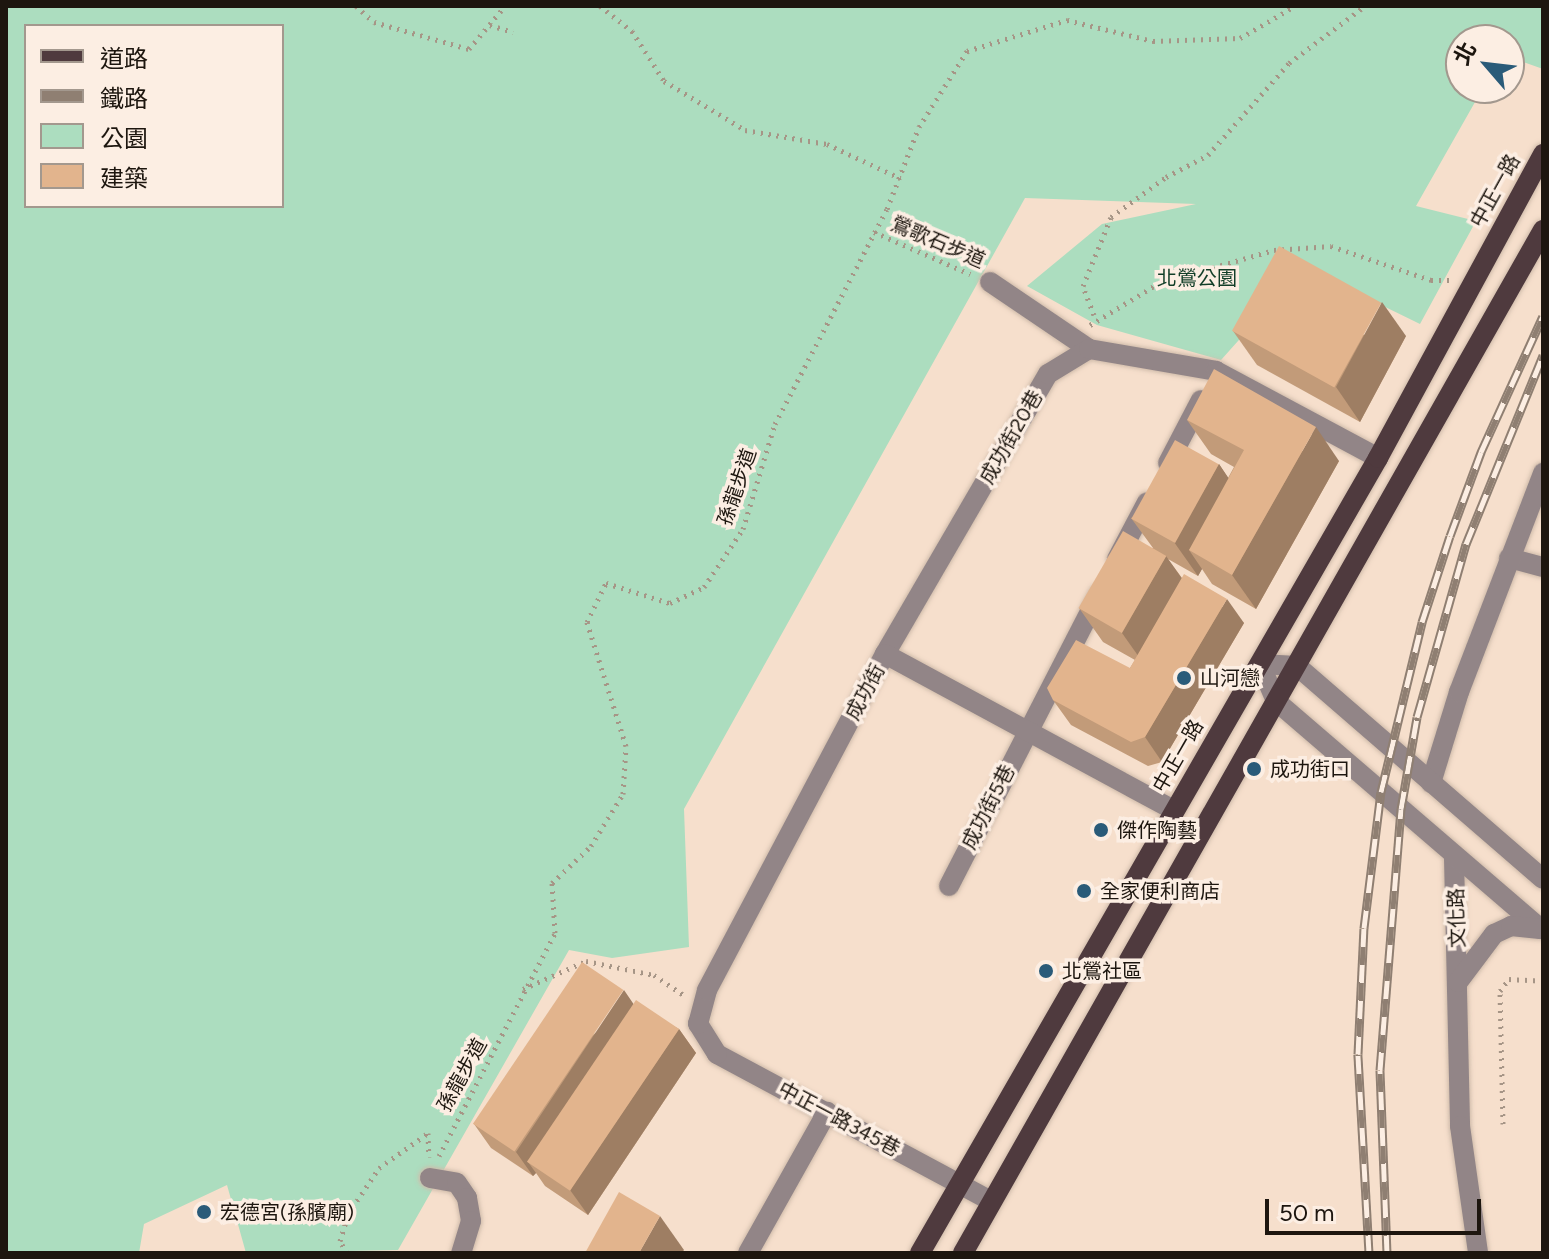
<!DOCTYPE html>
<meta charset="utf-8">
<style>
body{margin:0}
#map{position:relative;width:1549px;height:1259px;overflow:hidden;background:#f6dfcc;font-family:Figtree,"Noto Sans TC",sans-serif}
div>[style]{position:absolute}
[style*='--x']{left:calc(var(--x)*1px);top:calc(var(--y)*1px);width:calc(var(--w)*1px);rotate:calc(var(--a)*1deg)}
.green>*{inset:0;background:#acddbf}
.path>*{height:5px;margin-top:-2.5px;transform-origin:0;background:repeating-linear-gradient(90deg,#a69586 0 2px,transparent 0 8px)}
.roads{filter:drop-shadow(0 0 2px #cfbbaa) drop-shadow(0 0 2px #cfbbaa)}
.minor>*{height:20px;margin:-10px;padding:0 10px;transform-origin:10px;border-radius:10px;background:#928587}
.major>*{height:20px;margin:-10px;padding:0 10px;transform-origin:10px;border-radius:10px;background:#4f3a3e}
.rail>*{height:9px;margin-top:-4.5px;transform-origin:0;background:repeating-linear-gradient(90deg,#fceee3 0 18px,#8f7f72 0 36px);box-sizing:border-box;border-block:2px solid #8f7f72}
.wall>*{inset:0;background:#c29b79}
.shaded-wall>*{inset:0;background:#9e7e63}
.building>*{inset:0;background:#e2b48d;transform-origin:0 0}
.dots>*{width:22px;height:22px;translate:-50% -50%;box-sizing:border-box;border:4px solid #fceee3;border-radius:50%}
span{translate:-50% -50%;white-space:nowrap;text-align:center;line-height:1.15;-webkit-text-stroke:7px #fceee3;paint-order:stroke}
.street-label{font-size:20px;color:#1d160f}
.park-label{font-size:20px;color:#123e28}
.poi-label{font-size:20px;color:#1d160f}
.left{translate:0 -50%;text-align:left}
.frame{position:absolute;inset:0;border:8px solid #1d160f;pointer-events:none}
.legend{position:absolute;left:24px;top:24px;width:260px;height:184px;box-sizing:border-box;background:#fceee3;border:2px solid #a3988e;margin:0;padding:10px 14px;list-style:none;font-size:24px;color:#1d160f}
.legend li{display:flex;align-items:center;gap:16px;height:40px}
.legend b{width:40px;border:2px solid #a3988e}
.north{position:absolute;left:1445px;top:24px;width:80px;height:80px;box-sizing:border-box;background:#fceee3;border:2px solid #a3988e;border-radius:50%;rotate:298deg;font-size:22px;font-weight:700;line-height:32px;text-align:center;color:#1d160f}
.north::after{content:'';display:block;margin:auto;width:28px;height:36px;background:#2a5b79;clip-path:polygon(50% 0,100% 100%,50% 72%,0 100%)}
.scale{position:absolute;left:1265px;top:1199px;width:216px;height:36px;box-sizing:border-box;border:4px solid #1d160f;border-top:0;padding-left:10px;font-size:24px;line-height:28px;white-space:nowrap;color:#1d160f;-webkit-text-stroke:6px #fceee3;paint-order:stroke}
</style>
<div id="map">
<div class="green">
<i style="clip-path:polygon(evenodd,6px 6px,1543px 6px,1543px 69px,1509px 57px,1509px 40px,1461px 40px,1461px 88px,1483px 88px,1416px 206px,1476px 221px,1420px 324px,1328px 279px,1273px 302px,1221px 360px,1097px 325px,1027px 286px,1102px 224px,1196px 204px,1025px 198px,684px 809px,689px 947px,612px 958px,569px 950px,398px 1250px,246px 1253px,227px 1185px,144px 1224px,139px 1253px,6px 1253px,6px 6px,26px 26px,282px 26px,282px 206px,26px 206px,26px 26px)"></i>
</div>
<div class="path">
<i style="--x:356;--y:6;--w:24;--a:42"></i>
<i style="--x:374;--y:22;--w:99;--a:15.9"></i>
<i style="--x:469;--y:49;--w:56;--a:-50.1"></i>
<i style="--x:600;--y:6;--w:41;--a:38"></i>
<i style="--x:632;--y:31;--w:59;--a:57.4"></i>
<i style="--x:664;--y:81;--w:95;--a:31.2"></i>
<i style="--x:745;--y:130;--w:83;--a:9.7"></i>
<i style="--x:827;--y:144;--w:81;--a:25"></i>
<i style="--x:490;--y:25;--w:24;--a:17"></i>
<i style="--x:874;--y:232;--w:105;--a:23.6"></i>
<i style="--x:1094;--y:315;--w:31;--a:-111"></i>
<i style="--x:1083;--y:286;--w:74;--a:-67.9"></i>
<i style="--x:1111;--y:217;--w:68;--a:-36"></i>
<i style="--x:1166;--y:177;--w:47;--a:-27.6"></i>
<i style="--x:1208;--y:155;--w:123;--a:-48.6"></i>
<i style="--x:1289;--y:63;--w:95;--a:-36.9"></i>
<i style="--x:1090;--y:325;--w:81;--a:-31.3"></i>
<i style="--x:1159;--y:283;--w:120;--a:-16"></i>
<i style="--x:1274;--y:250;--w:57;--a:-4"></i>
<i style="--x:1331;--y:246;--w:106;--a:18.8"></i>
<i style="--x:1431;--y:280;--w:18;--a:0"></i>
<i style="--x:523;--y:989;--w:69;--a:-24"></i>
<i style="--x:586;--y:961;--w:69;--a:11.6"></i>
<i style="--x:654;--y:975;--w:36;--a:34"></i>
<i style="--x:1503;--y:1124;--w:133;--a:-91.3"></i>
<i style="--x:1500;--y:991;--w:15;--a:-53"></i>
<i style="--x:1509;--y:979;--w:34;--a:3"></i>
<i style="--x:439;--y:1156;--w:251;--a:-62.5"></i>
<i style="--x:555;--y:933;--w:50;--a:-93.4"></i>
<i style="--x:552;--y:883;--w:54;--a:-43.5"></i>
<i style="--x:591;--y:846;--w:61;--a:-58.4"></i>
<i style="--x:623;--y:794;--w:48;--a:-86.4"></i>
<i style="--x:626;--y:746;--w:130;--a:-107.5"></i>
<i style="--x:587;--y:622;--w:43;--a:-64"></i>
<i style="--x:606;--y:583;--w:67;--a:17.4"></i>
<i style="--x:670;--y:603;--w:38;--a:-25"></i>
<i style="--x:704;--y:587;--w:70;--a:-56.1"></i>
<i style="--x:743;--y:529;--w:110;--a:-73.1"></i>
<i style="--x:775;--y:424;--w:242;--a:-62.5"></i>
<i style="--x:887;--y:209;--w:88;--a:-68.7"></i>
<i style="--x:919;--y:127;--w:90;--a:-57.7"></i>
<i style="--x:967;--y:51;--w:105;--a:-17.2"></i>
<i style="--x:1067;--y:20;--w:89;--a:13.7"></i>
<i style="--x:1153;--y:41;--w:87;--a:-2"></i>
<i style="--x:1240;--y:38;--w:64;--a:-30.2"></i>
<i style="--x:347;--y:1253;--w:14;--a:-120"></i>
<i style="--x:340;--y:1241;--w:28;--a:-73"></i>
<i style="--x:348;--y:1214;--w:55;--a:-56"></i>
<i style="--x:379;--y:1168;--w:60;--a:-35.5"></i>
<i style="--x:428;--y:1133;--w:24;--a:88"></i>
</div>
<div class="roads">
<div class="minor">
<i style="--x:990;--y:282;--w:120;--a:34.1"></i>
<i style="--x:1168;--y:463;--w:71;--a:-62.4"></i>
<i style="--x:1509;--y:558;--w:35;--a:15"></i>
<i style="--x:1117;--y:559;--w:64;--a:-62.2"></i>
<i style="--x:885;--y:654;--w:324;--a:-59.8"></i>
<i style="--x:1048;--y:374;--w:48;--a:-31.4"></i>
<i style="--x:1089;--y:349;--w:129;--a:9.8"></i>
<i style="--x:1216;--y:371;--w:184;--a:28.2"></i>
<i style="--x:1431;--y:783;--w:95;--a:-72.9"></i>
<i style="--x:1459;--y:692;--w:235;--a:-69"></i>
<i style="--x:1454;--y:858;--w:268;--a:88.7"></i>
<i style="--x:1460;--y:1126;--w:128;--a:81.9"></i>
<i style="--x:949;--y:886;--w:328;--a:-62.8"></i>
<i style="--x:1541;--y:929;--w:350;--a:-139.3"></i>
<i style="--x:1276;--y:701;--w:40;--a:-113.4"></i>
<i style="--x:1260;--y:664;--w:37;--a:3"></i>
<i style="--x:1297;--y:666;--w:325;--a:40.9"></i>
<i style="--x:1458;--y:982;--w:60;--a:-53.1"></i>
<i style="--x:1494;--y:934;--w:19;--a:-25"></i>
<i style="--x:1511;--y:926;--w:29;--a:6"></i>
<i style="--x:430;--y:1178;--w:27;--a:10"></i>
<i style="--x:457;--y:1183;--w:18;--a:56"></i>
<i style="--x:467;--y:1198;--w:23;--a:80"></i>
<i style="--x:471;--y:1221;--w:34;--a:107"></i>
<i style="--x:991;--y:1201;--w:311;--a:-151.8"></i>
<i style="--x:717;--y:1054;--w:36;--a:-122"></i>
<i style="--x:698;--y:1024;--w:35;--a:-75"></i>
<i style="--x:707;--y:990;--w:380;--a:-62.1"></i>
<i style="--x:885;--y:654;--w:328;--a:28.4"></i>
<i style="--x:748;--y:1253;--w:162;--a:-60.7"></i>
</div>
<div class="major">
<i style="--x:920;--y:1253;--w:917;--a:-60.05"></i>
<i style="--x:1378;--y:458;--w:346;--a:-61.5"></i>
<i style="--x:963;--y:1253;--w:1176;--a:-60.45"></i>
</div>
</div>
<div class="rail">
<i style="--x:1369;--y:1253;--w:199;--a:-93.2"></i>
<i style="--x:1358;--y:1054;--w:126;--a:-87.3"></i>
<i style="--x:1364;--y:928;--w:137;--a:-82.9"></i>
<i style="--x:1381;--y:792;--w:175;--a:-76.4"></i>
<i style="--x:1422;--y:622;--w:90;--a:-72"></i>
<i style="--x:1450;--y:536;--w:90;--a:-69.7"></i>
<i style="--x:1481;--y:452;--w:149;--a:-65.5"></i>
<i style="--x:1387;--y:1253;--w:183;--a:-92.2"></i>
<i style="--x:1380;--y:1070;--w:262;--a:-85.4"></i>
<i style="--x:1401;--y:809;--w:93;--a:-80.1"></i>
<i style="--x:1417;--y:717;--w:180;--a:-74.2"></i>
<i style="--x:1466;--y:544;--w:204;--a:-67.8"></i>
</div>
<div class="wall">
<i style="clip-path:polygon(1233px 331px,1406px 336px,1360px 422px,1257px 365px)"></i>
<i style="clip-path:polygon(1187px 420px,1339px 461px,1256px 609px,1212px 584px,1202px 569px,1198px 576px,1168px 559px,1182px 578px,1244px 623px,1162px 762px,1148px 766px,1071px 725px,1053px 700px,1130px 668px,1135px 660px,1103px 642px,1079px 608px,1153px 548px,1131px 518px,1219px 464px,1228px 478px,1234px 467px,1211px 454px)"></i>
<i style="clip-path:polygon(634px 1004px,679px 1029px,696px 1053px,588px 1215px,545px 1186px,536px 1173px,533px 1176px,491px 1148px,474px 1124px)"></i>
</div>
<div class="shaded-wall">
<i style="clip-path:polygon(1382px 302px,1406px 336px,1360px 422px,1336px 387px)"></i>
<i style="clip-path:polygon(1316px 427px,1339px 461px,1256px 609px,1232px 575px)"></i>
<i style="clip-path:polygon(1219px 464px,1242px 498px,1189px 550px,1202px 569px,1198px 576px,1174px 542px)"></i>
<i style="clip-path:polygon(1166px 556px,1190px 590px,1146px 667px,1122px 633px)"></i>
<i style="clip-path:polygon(1227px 599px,1244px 623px,1162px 762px,1145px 737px)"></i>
<i style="clip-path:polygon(624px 990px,641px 1015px,528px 1162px,536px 1173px,533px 1176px,516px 1152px)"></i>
<i style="clip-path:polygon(679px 1029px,696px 1053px,588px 1215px,570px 1190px)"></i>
<i style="clip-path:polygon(660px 1216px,684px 1250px,682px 1253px,639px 1253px)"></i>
</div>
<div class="building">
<i style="left:1279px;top:246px;width:117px;height:97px;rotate:29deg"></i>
<i style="clip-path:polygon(1214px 369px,1316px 427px,1232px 575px,1189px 550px,1244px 450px,1187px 420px)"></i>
<i style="left:1175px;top:440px;width:50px;height:90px;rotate:29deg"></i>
<i style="left:1123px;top:531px;width:50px;height:89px;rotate:30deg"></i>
<i style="clip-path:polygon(1184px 574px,1227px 599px,1145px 737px,1131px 742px,1053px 700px,1047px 688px,1076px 640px,1130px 668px)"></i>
<i style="left:582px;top:962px;width:50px;height:195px;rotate:34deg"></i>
<i style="left:636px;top:1000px;width:52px;height:195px;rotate:34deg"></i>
<i style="clip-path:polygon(619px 1192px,660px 1216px,639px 1253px,585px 1253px)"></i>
</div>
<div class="dots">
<i style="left:1184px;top:678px;background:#2a5b79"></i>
<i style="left:1254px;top:769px;background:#2a5b79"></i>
<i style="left:1101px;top:830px;background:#2a5b79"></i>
<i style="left:1084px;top:891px;background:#2a5b79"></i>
<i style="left:1046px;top:971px;background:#2a5b79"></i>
<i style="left:204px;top:1212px;background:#2a5b79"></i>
</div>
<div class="street-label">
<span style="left:1495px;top:191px;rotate:-61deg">中正一路</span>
<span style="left:938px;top:242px;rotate:23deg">鶯歌石步道</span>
<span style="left:1011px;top:437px;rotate:-60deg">成功街20巷</span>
<span style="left:737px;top:487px;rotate:-71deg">孫龍步道</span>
<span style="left:865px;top:692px;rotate:-62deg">成功街</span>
<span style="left:1178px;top:756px;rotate:-60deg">中正一路</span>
<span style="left:988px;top:807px;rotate:-63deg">成功街5巷</span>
<span style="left:1457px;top:918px;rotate:-92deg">文化路</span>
<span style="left:462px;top:1075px;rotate:-61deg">孫龍步道</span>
<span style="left:839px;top:1119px;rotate:28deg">中正一路345巷</span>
</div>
<div class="park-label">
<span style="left:1197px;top:278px">北鶯公園</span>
</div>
<div class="poi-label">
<span class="left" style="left:1200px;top:678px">山河戀</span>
<span class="left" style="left:1270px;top:769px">成功街口</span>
<span class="left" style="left:1117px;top:830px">傑作陶藝</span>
<span class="left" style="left:1100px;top:891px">全家便利商店</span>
<span class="left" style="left:1062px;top:971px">北鶯社區</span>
<span class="left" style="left:220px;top:1212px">宏德宮(孫臏廟)</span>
</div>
<div class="frame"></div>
<ul class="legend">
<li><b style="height:10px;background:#4f3a3e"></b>道路</li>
<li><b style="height:10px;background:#8f7f72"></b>鐵路</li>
<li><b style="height:22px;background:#acddbf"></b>公園</li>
<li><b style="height:22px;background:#e2b48d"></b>建築</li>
</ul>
<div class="north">北</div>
<div class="scale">50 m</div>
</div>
